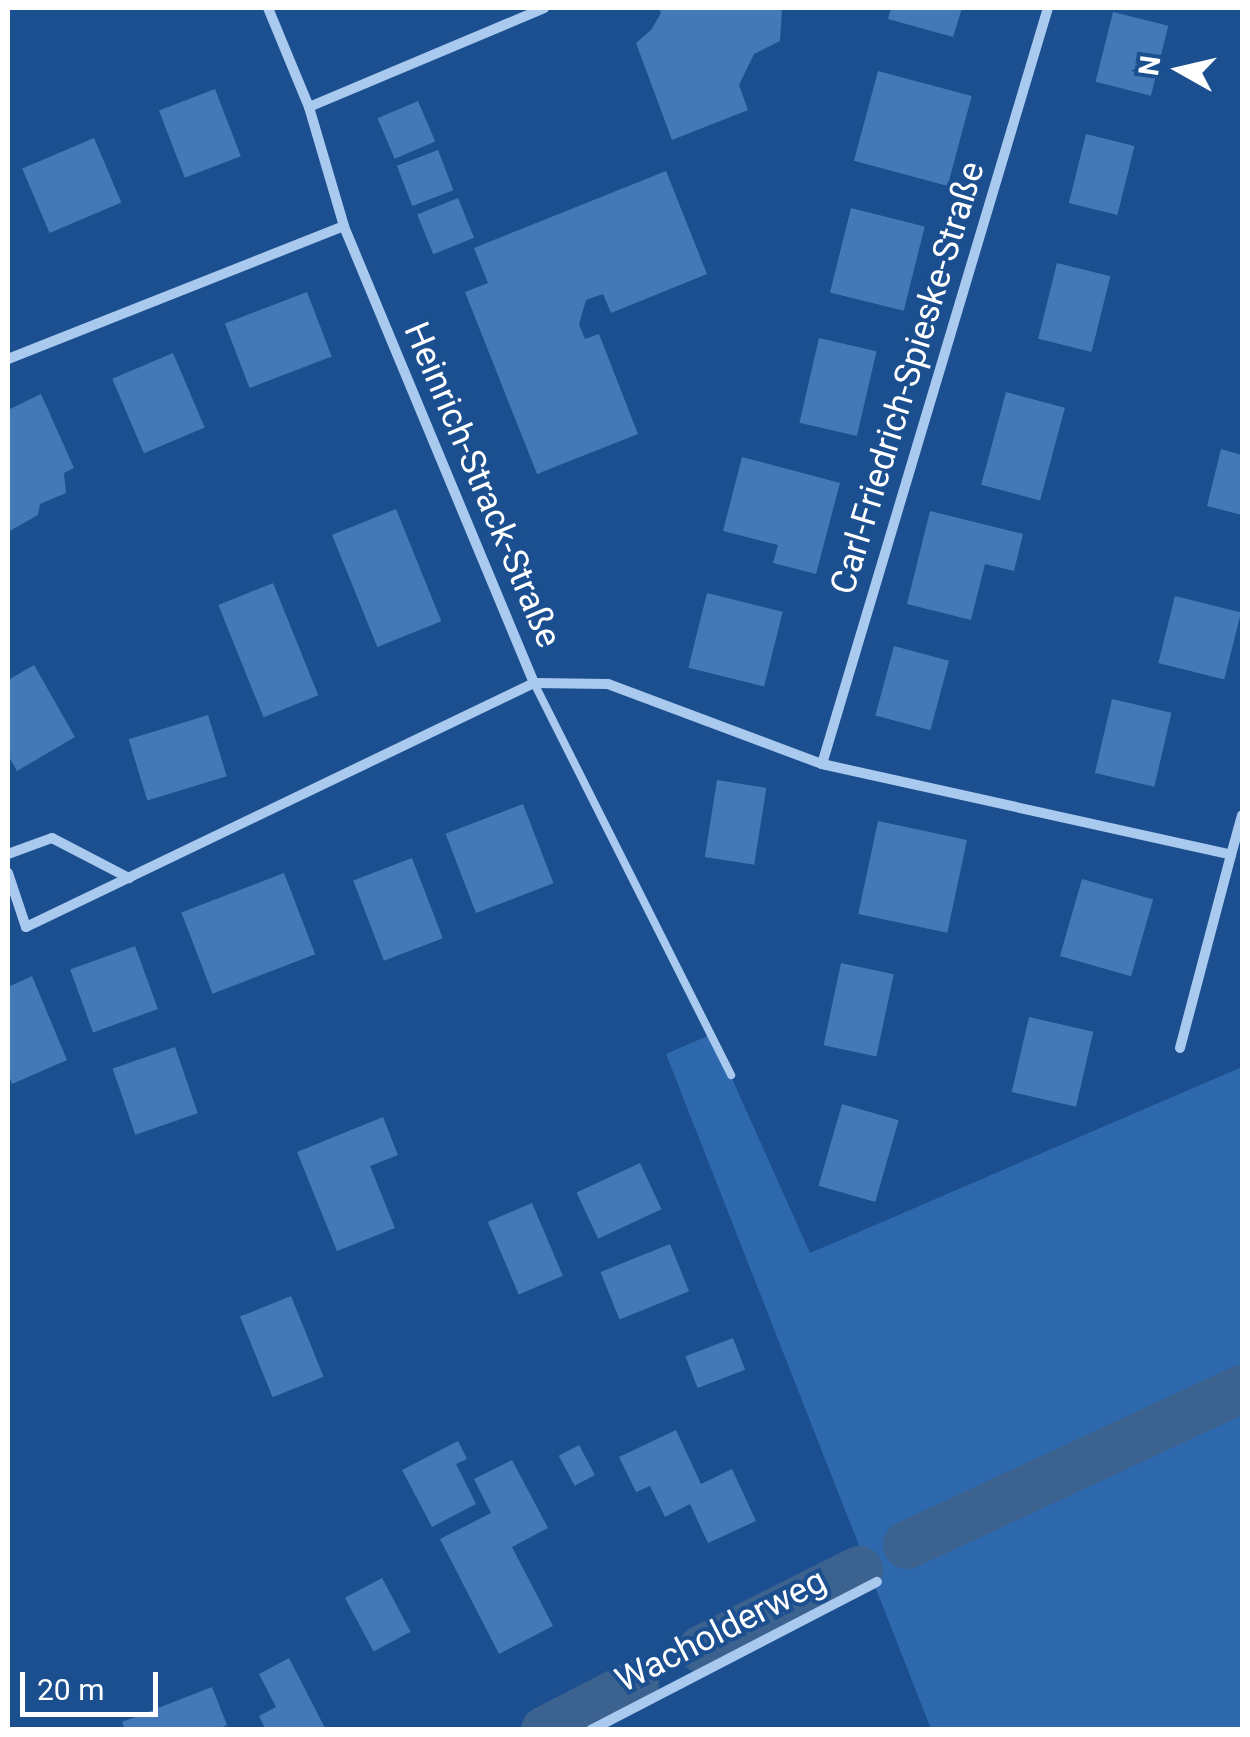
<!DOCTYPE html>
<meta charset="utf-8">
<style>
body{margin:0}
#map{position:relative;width:1250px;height:1737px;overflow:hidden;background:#1b4f8f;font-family:Roboto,sans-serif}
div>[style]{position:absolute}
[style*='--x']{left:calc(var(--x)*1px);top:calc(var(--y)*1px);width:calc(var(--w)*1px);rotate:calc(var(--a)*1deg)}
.green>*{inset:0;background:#2e69ad}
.canal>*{height:48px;margin:-24px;padding:0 24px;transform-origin:24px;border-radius:24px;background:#3c6290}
.building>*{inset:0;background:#4478b7;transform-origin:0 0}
.service>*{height:8px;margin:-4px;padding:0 4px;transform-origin:4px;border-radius:4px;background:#a9c9ee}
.minor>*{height:10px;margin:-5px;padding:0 5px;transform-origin:5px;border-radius:5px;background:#a9c9ee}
span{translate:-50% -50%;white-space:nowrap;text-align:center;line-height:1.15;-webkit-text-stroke:8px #1b4f8f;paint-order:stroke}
.street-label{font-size:35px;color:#fff}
.frame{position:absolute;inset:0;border:10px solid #fff;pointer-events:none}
.north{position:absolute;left:1130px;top:20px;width:100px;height:100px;-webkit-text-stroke:8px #1b4f8f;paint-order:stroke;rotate:278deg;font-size:28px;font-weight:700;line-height:40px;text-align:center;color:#fff}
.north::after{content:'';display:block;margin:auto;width:35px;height:45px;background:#fff;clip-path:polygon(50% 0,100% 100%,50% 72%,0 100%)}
.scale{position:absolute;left:20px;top:1672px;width:138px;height:45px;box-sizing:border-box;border:5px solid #fff;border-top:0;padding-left:12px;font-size:30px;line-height:35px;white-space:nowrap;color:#fff;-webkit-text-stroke:8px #1b4f8f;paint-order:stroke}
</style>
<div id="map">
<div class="green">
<i style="clip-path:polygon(712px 1034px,810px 1253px,1242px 1067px,1242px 1729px,931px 1729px,666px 1054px)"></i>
</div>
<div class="canal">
<i style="--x:907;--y:1545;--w:370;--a:-25"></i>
<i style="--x:702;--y:1649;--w:176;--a:-26.7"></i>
<i style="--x:545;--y:1730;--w:101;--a:-27.1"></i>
</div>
<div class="building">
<i style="clip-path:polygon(659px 8px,782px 8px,780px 41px,754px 54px,739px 85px,748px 110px,672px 140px,636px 43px,651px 30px,661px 13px)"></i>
<i style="clip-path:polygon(891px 8px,962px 8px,953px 37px,888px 19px)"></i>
<i style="left:1113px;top:12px;width:57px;height:72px;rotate:14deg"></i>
<i style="left:878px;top:71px;width:97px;height:93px;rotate:15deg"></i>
<i style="left:215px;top:89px;width:72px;height:60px;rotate:69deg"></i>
<i style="left:418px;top:101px;width:44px;height:44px;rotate:67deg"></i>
<i style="left:1086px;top:134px;width:50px;height:71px;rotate:14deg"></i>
<i style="left:94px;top:138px;width:70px;height:78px;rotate:67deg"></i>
<i style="left:438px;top:150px;width:43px;height:44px;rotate:69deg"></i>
<i style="clip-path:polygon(666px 171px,707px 274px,611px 313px,603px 294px,586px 300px,579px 324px,585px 339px,599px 334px,638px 434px,537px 474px,465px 292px,488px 283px,474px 248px)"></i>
<i style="left:458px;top:198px;width:43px;height:44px;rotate:68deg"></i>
<i style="left:851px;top:208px;width:76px;height:87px;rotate:14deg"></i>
<i style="left:1057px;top:263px;width:55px;height:78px;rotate:14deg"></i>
<i style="left:307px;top:292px;width:69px;height:88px;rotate:69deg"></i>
<i style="left:819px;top:338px;width:59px;height:87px;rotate:13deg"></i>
<i style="left:173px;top:353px;width:81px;height:66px;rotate:67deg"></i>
<i style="left:1006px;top:392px;width:61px;height:96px;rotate:15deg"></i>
<i style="clip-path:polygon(41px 394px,74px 468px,64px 473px,66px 493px,40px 504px,38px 515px,8px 532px,8px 410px)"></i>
<i style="clip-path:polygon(1221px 449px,1242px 455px,1242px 515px,1207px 506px)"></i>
<i style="clip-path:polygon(742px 457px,840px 483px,816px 574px,773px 563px,778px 545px,723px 531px)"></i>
<i style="left:396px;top:509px;width:121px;height:69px;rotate:68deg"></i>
<i style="clip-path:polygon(930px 511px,1023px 534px,1014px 571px,985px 564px,971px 620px,907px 604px)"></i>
<i style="left:273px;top:583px;width:121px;height:59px;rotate:68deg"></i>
<i style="left:707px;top:593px;width:78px;height:77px;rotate:14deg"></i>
<i style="left:1175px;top:596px;width:68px;height:69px;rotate:14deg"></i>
<i style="left:894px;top:646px;width:57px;height:72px;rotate:15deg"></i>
<i style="clip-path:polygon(34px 665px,75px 737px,17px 771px,8px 755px,8px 680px)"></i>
<i style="left:1112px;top:699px;width:61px;height:76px;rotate:13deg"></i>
<i style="left:208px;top:715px;width:64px;height:83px;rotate:73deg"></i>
<i style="left:717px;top:780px;width:50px;height:78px;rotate:9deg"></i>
<i style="left:523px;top:804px;width:85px;height:83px;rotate:69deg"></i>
<i style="left:878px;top:821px;width:91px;height:95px;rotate:12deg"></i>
<i style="left:412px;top:858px;width:86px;height:63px;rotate:69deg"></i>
<i style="left:284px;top:873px;width:87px;height:110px;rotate:69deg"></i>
<i style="left:1082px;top:879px;width:74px;height:80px;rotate:16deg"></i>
<i style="left:135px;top:946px;width:67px;height:69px;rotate:70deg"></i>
<i style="left:841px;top:963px;width:54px;height:84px;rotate:12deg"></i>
<i style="clip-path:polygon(32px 976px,67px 1060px,12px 1084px,8px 1074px,8px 987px)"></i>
<i style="left:1029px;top:1017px;width:66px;height:77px;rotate:13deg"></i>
<i style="left:175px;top:1047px;width:70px;height:66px;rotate:71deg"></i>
<i style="left:842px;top:1104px;width:59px;height:85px;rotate:16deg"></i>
<i style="clip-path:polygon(383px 1117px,398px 1155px,370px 1166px,395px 1228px,337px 1251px,297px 1152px)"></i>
<i style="left:640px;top:1163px;width:51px;height:70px;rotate:65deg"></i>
<i style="left:532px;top:1203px;width:79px;height:48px;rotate:67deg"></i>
<i style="left:670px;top:1244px;width:51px;height:75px;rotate:68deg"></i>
<i style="left:291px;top:1296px;width:87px;height:55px;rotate:68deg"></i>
<i style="left:733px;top:1338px;width:34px;height:51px;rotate:69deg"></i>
<i style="clip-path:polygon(676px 1430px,701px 1484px,732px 1469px,756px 1521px,708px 1543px,690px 1504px,665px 1517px,650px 1486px,636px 1492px,619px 1457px)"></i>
<i style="clip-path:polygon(458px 1441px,467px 1459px,456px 1464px,476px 1504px,432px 1527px,402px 1470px)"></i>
<i style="left:579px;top:1445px;width:34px;height:23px;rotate:62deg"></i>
<i style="clip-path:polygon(512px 1460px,548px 1528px,512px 1547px,553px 1626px,499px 1654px,440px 1539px,491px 1513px,474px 1479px)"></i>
<i style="left:382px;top:1578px;width:61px;height:42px;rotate:62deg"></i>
<i style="clip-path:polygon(289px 1658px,326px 1730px,266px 1730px,259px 1716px,276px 1707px,259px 1674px)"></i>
<i style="clip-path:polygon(212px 1687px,227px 1725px,216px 1730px,125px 1730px,122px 1722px)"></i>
</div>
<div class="service">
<i style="--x:534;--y:683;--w:439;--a:63.3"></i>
</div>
<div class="minor">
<i style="--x:309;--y:107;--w:255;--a:-22.8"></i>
<i style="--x:8;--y:359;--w:361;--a:-21.6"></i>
<i style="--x:534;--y:683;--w:74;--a:0.8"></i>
<i style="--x:608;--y:684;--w:228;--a:20.5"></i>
<i style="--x:822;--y:764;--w:419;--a:12.5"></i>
<i style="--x:1231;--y:855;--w:41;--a:-74.6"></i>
<i style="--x:822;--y:764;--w:789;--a:-73.36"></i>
<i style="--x:8;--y:854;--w:47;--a:-20"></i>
<i style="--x:52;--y:838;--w:87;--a:27.5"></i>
<i style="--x:8;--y:873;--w:57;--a:71.6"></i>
<i style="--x:26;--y:927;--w:564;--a:-25.66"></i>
<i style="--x:534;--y:683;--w:495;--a:-112.6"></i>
<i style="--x:344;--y:226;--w:124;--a:-106.4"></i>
<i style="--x:309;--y:107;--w:107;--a:-112.5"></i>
<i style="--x:1180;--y:1048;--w:200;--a:-75.2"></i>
<i style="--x:591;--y:1730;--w:322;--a:-27.4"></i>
</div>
<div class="street-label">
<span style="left:908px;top:378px;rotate:-73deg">Carl-Friedrich-Spieske-Straße</span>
<span style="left:482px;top:485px;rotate:67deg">Heinrich-Strack-Straße</span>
<span style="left:721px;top:1631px;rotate:-27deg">Wacholderweg</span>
</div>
<div class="frame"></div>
<div class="north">N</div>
<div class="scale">20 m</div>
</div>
